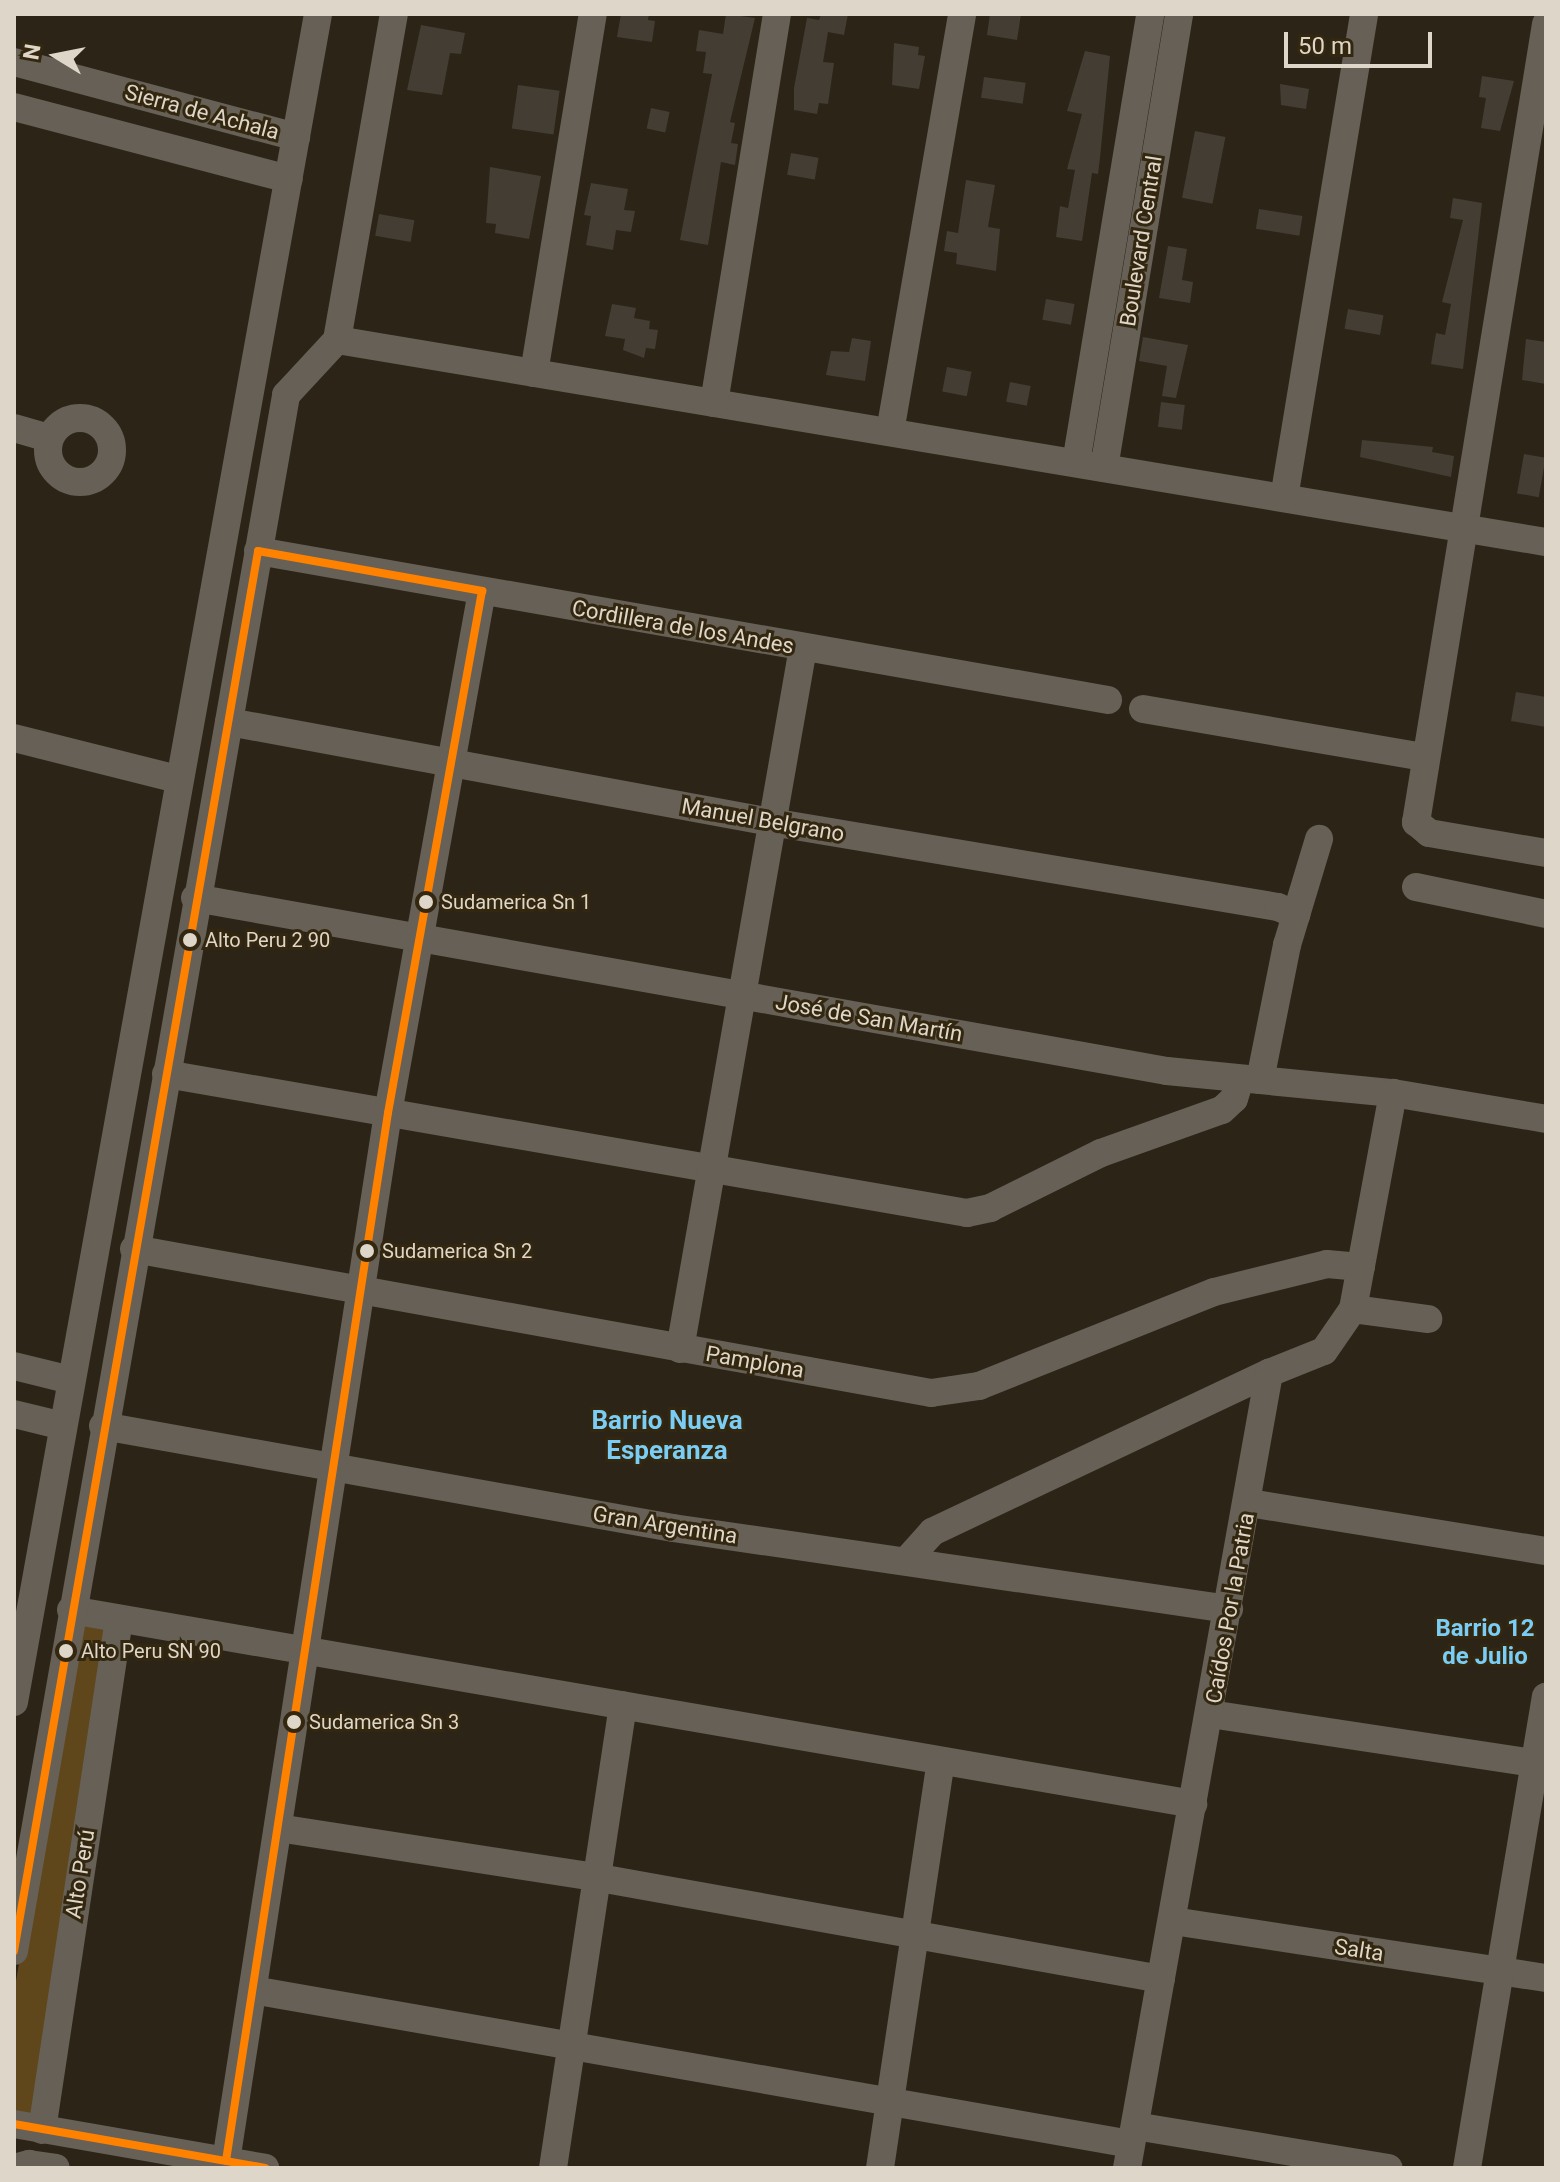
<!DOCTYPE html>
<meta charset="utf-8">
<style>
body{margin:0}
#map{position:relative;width:1560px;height:2182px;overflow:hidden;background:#2c2417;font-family:Roboto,sans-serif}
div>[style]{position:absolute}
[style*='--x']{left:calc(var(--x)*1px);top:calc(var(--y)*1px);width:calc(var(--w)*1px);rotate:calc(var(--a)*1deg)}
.green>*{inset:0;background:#5f471b}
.building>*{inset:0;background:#433d33;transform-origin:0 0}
.minor>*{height:28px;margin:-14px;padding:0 14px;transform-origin:14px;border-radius:14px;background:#666056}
.minor>.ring{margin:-14px;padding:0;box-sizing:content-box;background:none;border:28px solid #666056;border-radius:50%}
.bus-1>*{height:8px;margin:-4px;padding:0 4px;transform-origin:4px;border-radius:4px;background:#ff8100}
.dots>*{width:22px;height:22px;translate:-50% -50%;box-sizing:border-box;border:4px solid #34270f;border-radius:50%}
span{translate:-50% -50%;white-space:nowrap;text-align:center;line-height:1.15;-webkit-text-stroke:6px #34270f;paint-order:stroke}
.bus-label{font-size:20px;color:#ded6c8}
.left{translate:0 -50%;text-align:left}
.street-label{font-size:22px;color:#ded6c8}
.neighbourhood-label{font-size:24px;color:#7acef6;font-weight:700}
.quarter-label{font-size:26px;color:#7acef6;font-weight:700}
.frame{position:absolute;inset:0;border:16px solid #ded6c8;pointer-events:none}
.north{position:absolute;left:16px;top:16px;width:80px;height:80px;-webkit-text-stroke:6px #34270f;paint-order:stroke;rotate:280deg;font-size:22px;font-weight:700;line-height:32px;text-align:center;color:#ded6c8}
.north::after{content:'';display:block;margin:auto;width:28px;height:36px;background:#ded6c8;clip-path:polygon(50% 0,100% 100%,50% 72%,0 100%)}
.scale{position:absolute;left:1284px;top:32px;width:148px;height:36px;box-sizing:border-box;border:4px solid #ded6c8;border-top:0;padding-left:10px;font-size:24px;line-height:28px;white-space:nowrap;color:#ded6c8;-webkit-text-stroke:6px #34270f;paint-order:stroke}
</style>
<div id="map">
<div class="green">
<i style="clip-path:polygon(77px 1624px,109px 1629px,40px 2117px,14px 2112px,14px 1993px)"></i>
</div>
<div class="building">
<i style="clip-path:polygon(621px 14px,649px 14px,648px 20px,655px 21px,652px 42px,617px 37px)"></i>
<i style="clip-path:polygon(726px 14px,755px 18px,730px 122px,735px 123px,731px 143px,738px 144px,735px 165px,721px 162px,708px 245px,680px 240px,712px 74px,703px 73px,706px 52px,696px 51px,699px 30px,723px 34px)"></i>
<i style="clip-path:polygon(821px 14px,848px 14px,844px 35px,828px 32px,823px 62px,834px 63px,828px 104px,819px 103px,817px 114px,794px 110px,794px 88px,807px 18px,819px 20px)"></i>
<i style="clip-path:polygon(990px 14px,1021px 14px,1017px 40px,987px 35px)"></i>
<i style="clip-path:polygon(421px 25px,465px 33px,461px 54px,450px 53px,442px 95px,407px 90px)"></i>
<i style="clip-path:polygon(894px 43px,919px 47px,918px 55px,925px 56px,919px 89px,892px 85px)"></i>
<i style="clip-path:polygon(1085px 51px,1110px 56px,1100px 158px,1098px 174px,1092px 173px,1082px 241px,1056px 237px,1060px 206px,1068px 208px,1075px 170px,1067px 169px,1082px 114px,1067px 111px)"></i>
<i style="clip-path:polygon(1482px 76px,1514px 81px,1500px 131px,1481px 128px,1486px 98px,1479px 97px)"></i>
<i style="left:984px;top:77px;width:42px;height:21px;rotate:8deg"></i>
<i style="clip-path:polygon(1280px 84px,1309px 89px,1306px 109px,1281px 105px)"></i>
<i style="left:518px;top:85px;width:42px;height:44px;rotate:8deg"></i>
<i style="left:651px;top:108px;width:19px;height:21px;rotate:12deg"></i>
<i style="left:1195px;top:131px;width:31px;height:68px;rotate:11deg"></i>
<i style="left:791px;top:153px;width:28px;height:22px;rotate:10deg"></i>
<i style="clip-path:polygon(490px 167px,541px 176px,529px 239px,495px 233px,496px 224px,486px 223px)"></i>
<i style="clip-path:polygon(966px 180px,995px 185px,988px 227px,1000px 229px,996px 271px,956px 264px,957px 253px,944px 251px,947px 231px,958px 233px)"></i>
<i style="clip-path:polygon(591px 183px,628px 189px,624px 210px,635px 211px,631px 232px,616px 230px,613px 250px,586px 245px,591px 216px,584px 215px)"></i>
<i style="clip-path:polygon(1453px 198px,1482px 203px,1463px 369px,1431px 364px,1436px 333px,1445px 335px,1451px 304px,1442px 302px,1463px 220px,1450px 218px)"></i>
<i style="left:1259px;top:209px;width:44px;height:20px;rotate:9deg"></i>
<i style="left:379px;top:214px;width:36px;height:22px;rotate:10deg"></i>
<i style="clip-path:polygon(1168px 246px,1187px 249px,1182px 280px,1193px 282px,1190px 303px,1159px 298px)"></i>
<i style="left:1046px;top:299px;width:29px;height:21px;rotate:10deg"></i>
<i style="clip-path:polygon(612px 304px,636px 308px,634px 318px,650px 321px,649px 329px,658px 330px,655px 349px,646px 348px,644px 358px,623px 350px,625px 339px,605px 336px)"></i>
<i style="left:1348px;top:309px;width:36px;height:20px;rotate:10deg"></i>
<i style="clip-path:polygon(1143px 337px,1188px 345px,1176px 398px,1162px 396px,1167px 366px,1139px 361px)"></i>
<i style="clip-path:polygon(852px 338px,871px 341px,865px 381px,826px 375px,831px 351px,849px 352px)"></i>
<i style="clip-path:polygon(1526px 339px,1546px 342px,1546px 384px,1522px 380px)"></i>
<i style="left:947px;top:367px;width:25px;height:25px;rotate:11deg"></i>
<i style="left:1010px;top:382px;width:21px;height:20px;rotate:11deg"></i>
<i style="left:1161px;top:402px;width:24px;height:25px;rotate:7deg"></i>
<i style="clip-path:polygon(1362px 440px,1433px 447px,1432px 452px,1454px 456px,1451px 477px,1360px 457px)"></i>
<i style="left:1524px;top:454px;width:22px;height:40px;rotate:10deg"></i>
<i style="clip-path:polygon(1516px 692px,1546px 697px,1546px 727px,1511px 721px)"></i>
</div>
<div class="minor">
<i style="--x:1546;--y:24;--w:809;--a:99.25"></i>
<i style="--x:1416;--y:822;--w:17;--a:40"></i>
<i style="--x:1429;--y:833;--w:119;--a:9.7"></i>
<i style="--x:14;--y:62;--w:292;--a:14.9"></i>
<i style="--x:14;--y:107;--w:284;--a:14.7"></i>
<i style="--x:337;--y:340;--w:1226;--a:9.49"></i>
<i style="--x:534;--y:373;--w:364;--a:-80.7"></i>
<i style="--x:714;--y:403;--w:394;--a:-80.8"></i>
<i class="ring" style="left:48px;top:418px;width:36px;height:36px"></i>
<i style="--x:14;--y:428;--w:37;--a:16"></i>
<i style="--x:890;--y:432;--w:424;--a:-80.2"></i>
<i style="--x:1076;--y:463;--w:455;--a:-80.6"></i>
<i style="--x:1104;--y:468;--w:460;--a:-80.6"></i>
<i style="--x:1284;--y:498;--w:491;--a:-80.6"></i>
<i style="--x:258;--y:551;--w:863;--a:9.94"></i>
<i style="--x:1143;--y:709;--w:286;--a:9.7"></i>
<i style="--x:229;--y:722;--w:551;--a:10.45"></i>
<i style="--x:771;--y:822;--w:514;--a:9.52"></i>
<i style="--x:1278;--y:907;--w:20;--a:24"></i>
<i style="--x:14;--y:738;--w:168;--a:14.1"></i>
<i style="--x:1416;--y:887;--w:133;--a:11.7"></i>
<i style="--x:195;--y:898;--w:987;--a:10.09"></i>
<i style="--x:1167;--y:1071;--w:227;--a:5.6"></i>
<i style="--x:1393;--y:1093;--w:155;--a:9.6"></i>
<i style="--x:166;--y:1074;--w:813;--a:9.84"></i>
<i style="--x:967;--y:1213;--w:24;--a:-12"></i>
<i style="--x:990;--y:1208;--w:124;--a:-26.4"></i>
<i style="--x:1101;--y:1153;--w:128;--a:-19.6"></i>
<i style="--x:1222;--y:1110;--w:16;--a:-43"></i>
<i style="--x:1234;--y:1099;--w:21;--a:-73"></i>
<i style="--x:1260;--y:1080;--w:138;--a:-78.7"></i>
<i style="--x:1287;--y:945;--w:111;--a:-73.2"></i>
<i style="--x:134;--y:1249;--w:810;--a:10.24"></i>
<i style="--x:931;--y:1393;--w:49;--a:-8.3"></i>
<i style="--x:979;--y:1386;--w:253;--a:-21.8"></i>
<i style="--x:1214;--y:1292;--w:116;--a:-13.9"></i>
<i style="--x:1327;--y:1264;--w:34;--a:5"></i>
<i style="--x:1353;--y:1309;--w:76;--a:7.6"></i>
<i style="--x:680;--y:1349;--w:712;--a:-80.05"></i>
<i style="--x:14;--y:1366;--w:59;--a:13.8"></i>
<i style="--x:14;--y:1414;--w:50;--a:13.8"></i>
<i style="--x:103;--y:1426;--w:579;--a:10.15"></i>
<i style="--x:673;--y:1528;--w:562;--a:8.29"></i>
<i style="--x:1249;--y:1503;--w:301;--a:9.2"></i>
<i style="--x:907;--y:1560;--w:38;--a:-48"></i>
<i style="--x:932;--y:1532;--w:373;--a:-25.3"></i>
<i style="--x:71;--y:1610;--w:1139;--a:9.81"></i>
<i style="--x:14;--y:1702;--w:1715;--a:-79.79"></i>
<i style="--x:1210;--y:1714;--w:340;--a:8.6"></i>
<i style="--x:278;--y:1828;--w:320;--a:8.8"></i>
<i style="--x:594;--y:1877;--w:576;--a:10.2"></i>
<i style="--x:1173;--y:1921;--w:377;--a:8.7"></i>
<i style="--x:14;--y:1951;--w:1580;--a:-80.08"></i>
<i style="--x:286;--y:395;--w:75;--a:-47.2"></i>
<i style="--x:337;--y:340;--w:331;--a:-80.1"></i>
<i style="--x:253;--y:1990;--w:891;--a:9.95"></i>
<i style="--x:14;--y:2124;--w:255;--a:9.9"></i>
<i style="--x:1135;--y:2126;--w:257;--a:9.4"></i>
<i style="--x:42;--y:2130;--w:517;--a:-81.43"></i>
<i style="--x:226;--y:2161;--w:1060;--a:-81.21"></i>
<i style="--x:388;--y:1113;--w:530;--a:-79.79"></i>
<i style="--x:14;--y:2168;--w:16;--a:-15"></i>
<i style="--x:29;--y:2164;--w:27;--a:8"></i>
<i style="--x:553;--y:2168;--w:468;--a:-81.4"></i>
<i style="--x:880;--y:2168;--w:411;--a:-81.5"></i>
<i style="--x:1127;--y:2168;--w:808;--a:-79.87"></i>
<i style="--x:1269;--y:1373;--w:59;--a:-21.8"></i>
<i style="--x:1324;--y:1351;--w:51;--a:-55.4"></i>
<i style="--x:1353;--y:1309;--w:220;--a:-79.5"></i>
<i style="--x:1467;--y:2168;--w:478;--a:-80.5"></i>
</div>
<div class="bus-1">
<i style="--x:14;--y:1951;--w:1421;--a:-80.11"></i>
<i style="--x:258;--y:551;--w:228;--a:10.1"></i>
<i style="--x:482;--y:591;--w:530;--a:100.21"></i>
<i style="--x:388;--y:1113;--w:1060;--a:98.79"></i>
<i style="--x:14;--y:2124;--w:255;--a:9.9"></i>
</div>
<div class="dots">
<i style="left:426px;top:902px;background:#ded6c8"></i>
<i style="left:190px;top:940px;background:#ded6c8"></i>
<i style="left:367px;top:1251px;background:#ded6c8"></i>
<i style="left:66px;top:1651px;background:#ded6c8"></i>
<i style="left:294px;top:1722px;background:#ded6c8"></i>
</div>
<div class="bus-label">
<span class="left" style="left:441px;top:902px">Sudamerica Sn 1</span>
<span class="left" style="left:205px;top:940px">Alto Peru 2 90</span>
<span class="left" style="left:382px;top:1251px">Sudamerica Sn 2</span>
<span class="left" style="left:81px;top:1651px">Alto Peru SN 90</span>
<span class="left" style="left:309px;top:1722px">Sudamerica Sn 3</span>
</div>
<div class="street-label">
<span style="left:202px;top:112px;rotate:15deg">Sierra de Achala</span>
<span style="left:1141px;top:241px;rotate:-81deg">Boulevard Central</span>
<span style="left:683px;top:627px;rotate:10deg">Cordillera de los Andes</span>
<span style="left:763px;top:820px;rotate:10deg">Manuel Belgrano</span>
<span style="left:869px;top:1018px;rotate:10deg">José de San Martín</span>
<span style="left:755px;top:1362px;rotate:10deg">Pamplona</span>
<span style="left:665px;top:1525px;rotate:9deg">Gran Argentina</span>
<span style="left:1230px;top:1608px;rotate:-80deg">Caídos Por la Patria</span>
<span style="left:80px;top:1874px;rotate:-81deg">Alto Perú</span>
<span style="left:1359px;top:1950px;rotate:9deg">Salta</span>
</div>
<div class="neighbourhood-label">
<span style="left:1485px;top:1643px">Barrio 12<br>de Julio</span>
</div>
<div class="quarter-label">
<span style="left:667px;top:1436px">Barrio Nueva<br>Esperanza</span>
</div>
<div class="frame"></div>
<div class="north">N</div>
<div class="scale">50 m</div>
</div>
